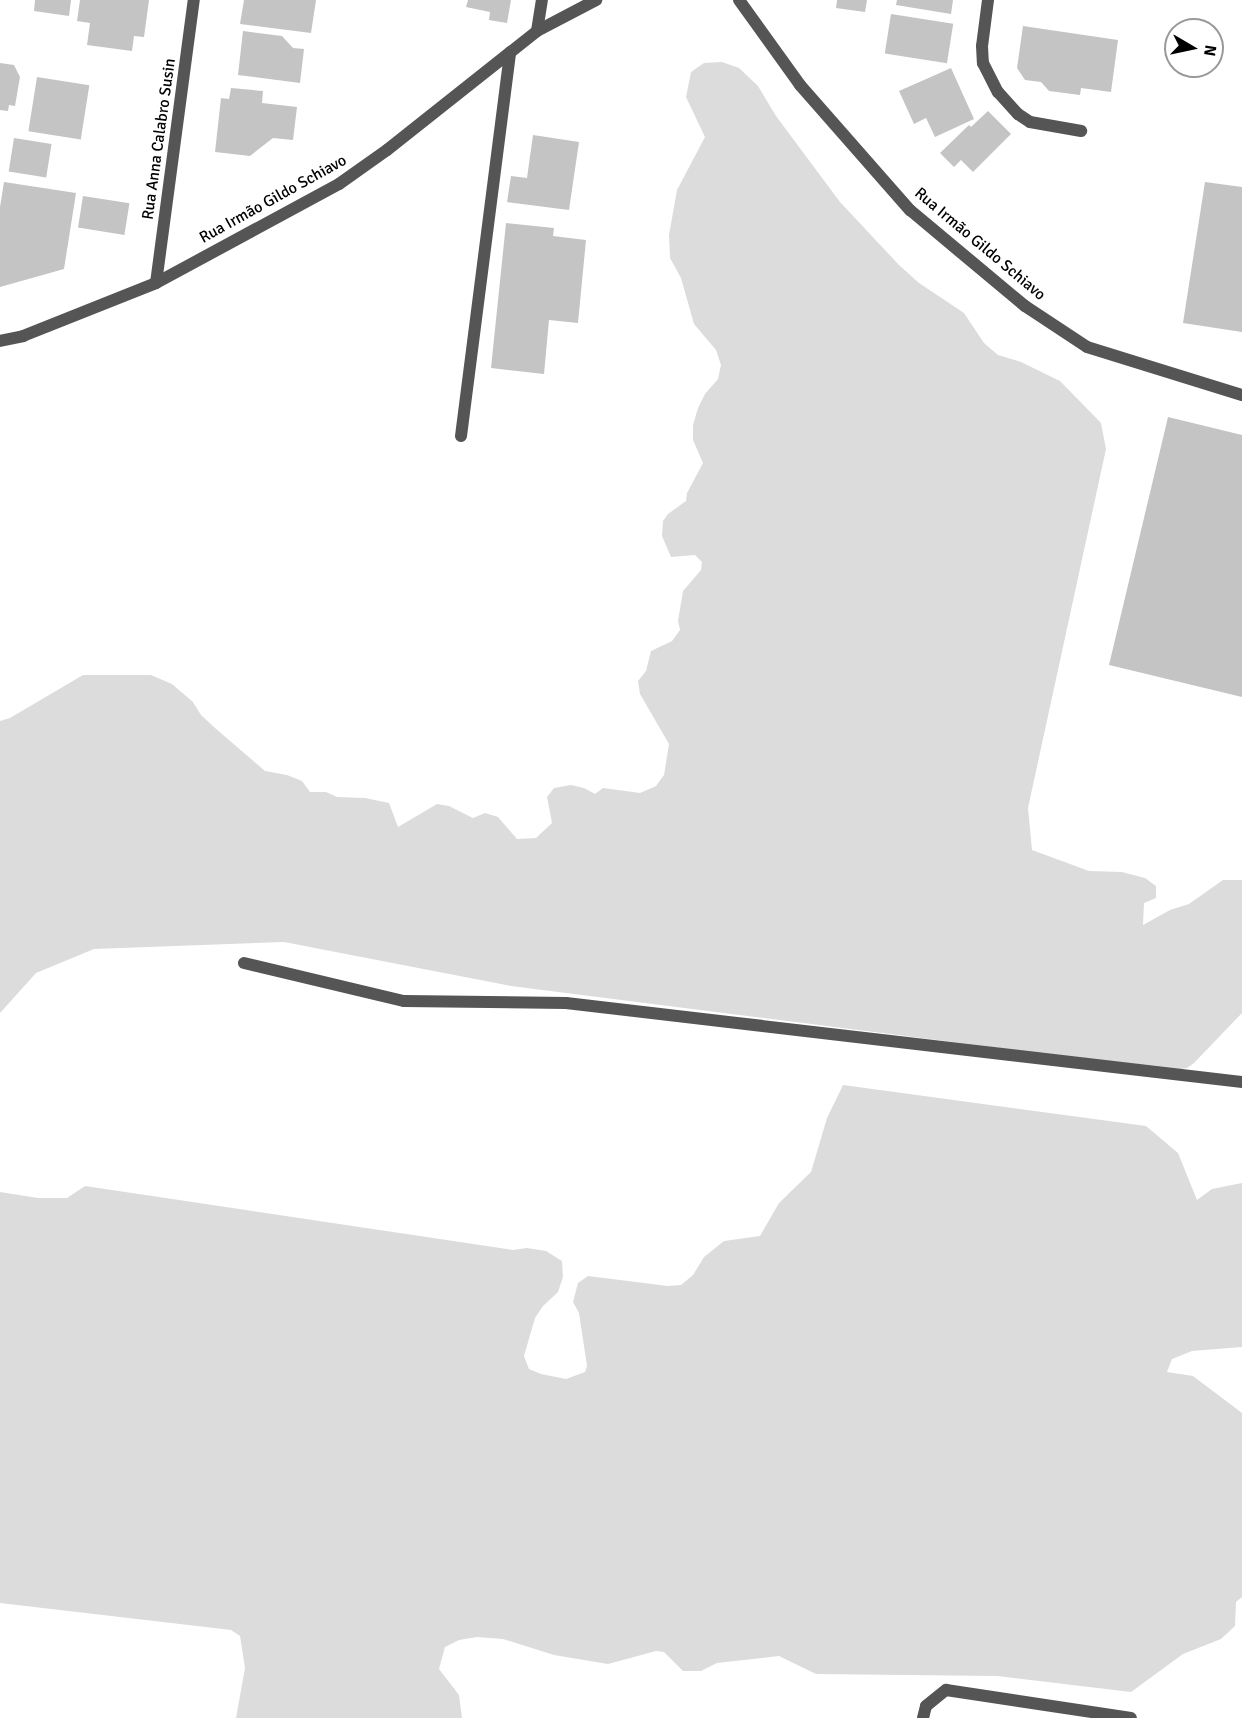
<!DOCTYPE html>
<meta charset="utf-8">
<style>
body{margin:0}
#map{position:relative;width:1242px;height:1718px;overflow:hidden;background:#fff;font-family:Signika,sans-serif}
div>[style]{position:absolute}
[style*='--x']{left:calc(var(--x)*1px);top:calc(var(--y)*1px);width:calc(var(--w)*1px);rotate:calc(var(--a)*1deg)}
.green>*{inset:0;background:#dcdcdc}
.building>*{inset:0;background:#c4c4c4;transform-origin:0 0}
.minor>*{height:12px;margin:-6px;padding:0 6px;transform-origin:6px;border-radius:6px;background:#555}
span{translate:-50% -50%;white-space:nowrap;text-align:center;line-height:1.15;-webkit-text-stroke:6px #fff;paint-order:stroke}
.street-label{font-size:16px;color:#000}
.north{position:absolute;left:1164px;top:18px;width:60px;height:60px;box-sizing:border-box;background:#fff;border:2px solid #999;border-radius:50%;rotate:99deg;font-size:16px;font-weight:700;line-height:24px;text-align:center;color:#000}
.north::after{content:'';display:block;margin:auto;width:21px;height:27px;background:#000;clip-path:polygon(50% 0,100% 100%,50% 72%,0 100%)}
</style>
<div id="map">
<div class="green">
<i style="clip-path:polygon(722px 62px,739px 68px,758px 86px,776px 116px,840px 202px,899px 265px,919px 283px,964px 313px,984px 343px,998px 355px,1021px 362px,1060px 381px,1101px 423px,1106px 449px,1028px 808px,1032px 850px,1089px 871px,1122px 872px,1145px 878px,1156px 886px,1156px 898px,1144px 903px,1143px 925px,1170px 910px,1189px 904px,1223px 880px,1242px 880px,1242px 1013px,1194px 1063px,1187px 1068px,1173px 1070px,511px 986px,284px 942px,94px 949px,36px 973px,0 1013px,0 721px,10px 718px,83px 675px,151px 675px,172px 684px,193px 702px,201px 715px,215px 728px,265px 771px,287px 775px,302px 781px,310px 792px,326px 792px,337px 797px,365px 798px,389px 803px,398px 827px,437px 804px,449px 806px,473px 818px,485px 813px,498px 817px,517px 839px,536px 838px,552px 823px,547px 797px,554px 788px,571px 785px,584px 788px,595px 794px,603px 788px,640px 793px,656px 786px,664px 775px,669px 744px,640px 694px,638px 681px,646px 671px,651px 651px,672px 641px,680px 630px,678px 621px,683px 591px,701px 570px,702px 562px,695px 555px,671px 557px,662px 536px,663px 521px,668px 514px,686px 501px,687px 493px,703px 463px,693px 440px,693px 425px,698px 408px,705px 394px,718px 379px,721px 365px,716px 350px,694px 324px,681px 278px,670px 258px,669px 235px,677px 190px,705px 137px,686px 97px,691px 72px,704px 63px)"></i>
<i style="clip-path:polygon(843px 1085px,1146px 1126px,1178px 1153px,1197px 1200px,1212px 1189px,1242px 1183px,1242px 1347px,1192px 1351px,1172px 1359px,1167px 1372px,1193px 1376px,1242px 1413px,1242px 1597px,1236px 1602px,1235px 1626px,1221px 1639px,1183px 1654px,1131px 1692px,997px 1676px,816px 1674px,779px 1656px,717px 1663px,701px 1671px,683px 1671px,664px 1652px,656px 1651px,608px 1664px,554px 1655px,503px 1639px,477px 1637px,459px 1640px,445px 1647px,439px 1669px,459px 1695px,462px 1718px,236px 1718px,245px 1668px,240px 1636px,231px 1630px,0 1603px,0 1192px,38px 1198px,67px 1198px,85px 1186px,513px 1250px,527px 1248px,546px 1251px,562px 1261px,563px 1277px,558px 1292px,543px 1306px,535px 1318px,524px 1356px,529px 1369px,541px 1374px,566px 1379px,585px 1372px,587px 1366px,579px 1313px,573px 1302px,578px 1283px,588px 1276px,668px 1286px,681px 1285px,693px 1275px,704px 1257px,724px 1241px,760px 1236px,779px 1203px,811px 1172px,827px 1118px)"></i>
</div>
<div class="building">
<i style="clip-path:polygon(35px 0,71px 0,69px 16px,34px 11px)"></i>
<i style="clip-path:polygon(80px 0,149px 0,144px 37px,134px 36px,132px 51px,87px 45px,90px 23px,77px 21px)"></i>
<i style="clip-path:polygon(244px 0,316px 0,311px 33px,240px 24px)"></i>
<i style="clip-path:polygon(468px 0,511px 0,507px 23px,489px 20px,490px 12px,466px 7px)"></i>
<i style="clip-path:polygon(837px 0,867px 0,865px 12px,836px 8px)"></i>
<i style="clip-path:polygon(897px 0,953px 0,951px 14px,896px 5px)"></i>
<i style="left:891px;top:14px;width:63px;height:40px;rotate:9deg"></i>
<i style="clip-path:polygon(1023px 26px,1118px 40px,1111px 92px,1081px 88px,1080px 95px,1049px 91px,1041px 82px,1025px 80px,1017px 68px)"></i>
<i style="clip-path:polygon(243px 31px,282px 36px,293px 48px,304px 49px,300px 83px,238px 75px)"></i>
<i style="clip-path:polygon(0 63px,14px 65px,20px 77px,15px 106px,9px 105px,8px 111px,0 110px)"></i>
<i style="clip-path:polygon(951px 68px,974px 119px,935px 137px,926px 118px,914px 124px,899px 91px)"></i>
<i style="left:37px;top:77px;width:53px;height:55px;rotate:9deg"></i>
<i style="clip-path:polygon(231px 88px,263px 91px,262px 103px,297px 107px,293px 140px,273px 138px,250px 156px,215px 152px,221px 98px,229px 99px)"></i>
<i style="clip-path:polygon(988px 111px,1011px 134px,973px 172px,961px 160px,954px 167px,940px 153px,969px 125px,971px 127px)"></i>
<i style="clip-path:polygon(533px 135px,579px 142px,569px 210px,507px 202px,511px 176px,527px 178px)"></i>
<i style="left:14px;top:138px;width:38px;height:34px;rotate:9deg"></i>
<i style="clip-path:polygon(4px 182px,76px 193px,64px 269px,0 287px,0 207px)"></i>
<i style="clip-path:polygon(1205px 182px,1242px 187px,1242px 332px,1183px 323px)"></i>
<i style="left:83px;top:196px;width:47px;height:32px;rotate:9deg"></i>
<i style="clip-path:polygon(506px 223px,554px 228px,553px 236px,586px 240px,578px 323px,549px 320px,544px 374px,491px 368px)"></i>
<i style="clip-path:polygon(1168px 417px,1242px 435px,1242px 697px,1109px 665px)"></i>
</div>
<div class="minor">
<i style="--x:739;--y:0;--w:105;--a:54.3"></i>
<i style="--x:800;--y:85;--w:167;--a:48.7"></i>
<i style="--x:910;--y:210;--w:150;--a:39.9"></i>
<i style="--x:1025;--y:306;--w:74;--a:33.5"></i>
<i style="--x:1087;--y:347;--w:162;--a:17.2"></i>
<i style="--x:988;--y:0;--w:46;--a:97.4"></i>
<i style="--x:982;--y:46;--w:17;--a:87"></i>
<i style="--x:983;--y:63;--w:33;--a:63"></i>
<i style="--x:998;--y:92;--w:30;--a:48"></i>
<i style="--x:1018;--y:114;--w:14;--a:34"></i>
<i style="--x:1030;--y:122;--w:52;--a:10"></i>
<i style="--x:537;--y:31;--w:31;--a:-81"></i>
<i style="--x:156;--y:283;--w:286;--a:-82.4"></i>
<i style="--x:0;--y:341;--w:24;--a:-12"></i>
<i style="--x:23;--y:336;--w:143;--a:-21.7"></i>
<i style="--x:156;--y:283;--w:208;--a:-28.4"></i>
<i style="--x:339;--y:184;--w:59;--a:-35.3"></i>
<i style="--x:387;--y:150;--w:191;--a:-38.4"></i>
<i style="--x:537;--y:31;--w:67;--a:-27.7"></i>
<i style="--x:461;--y:436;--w:387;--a:-82.7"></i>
<i style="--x:244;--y:963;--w:164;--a:13.4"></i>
<i style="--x:404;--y:1001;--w:162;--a:0.7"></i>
<i style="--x:566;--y:1003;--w:681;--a:6.67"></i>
<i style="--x:923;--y:1718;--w:12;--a:-76"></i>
<i style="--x:926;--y:1706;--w:26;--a:-39"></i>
<i style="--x:946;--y:1690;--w:187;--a:8.6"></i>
</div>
<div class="street-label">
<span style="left:159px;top:139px;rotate:-82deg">Rua Anna Calabro Susin</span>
<span style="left:273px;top:199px;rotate:-29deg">Rua Irmão Gildo Schiavo</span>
<span style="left:980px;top:244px;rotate:40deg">Rua Irmão Gildo Schiavo</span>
</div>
<div class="north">N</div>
</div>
